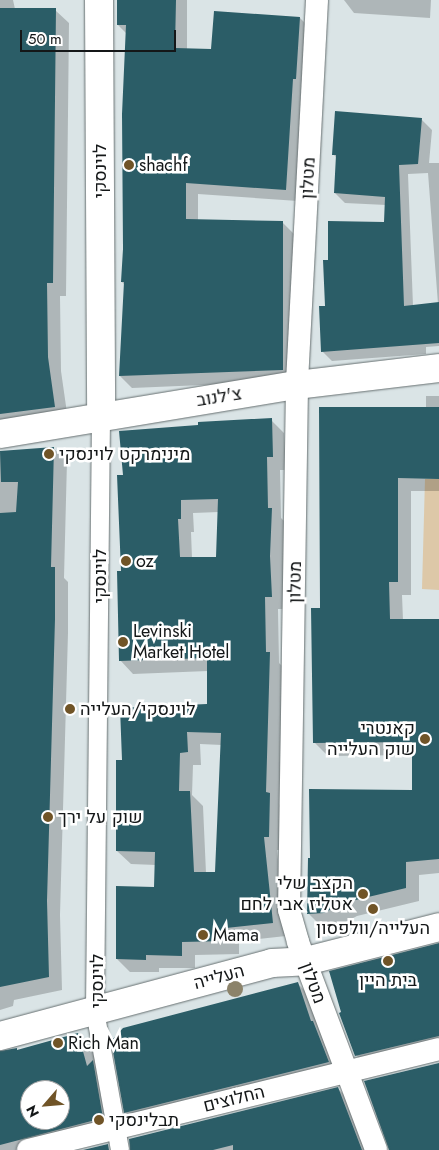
<!DOCTYPE html>
<meta charset="utf-8">
<style>
body{margin:0}
#map{position:relative;width:439px;height:1150px;overflow:hidden;background:#dae4e6;font-family:Jost,Heebo,sans-serif}
div>[style]{position:absolute}
[style*='--x']{left:calc(var(--x)*1px);top:calc(var(--y)*1px);width:calc(var(--w)*1px);rotate:calc(var(--a)*1deg)}
.green>*{inset:0;background:#ddc8a8}
.shadow>*{inset:0;background:#0003}
.building>*{inset:0;background:#2b5d67}
.roads{filter:drop-shadow(0 0 1px #677071) drop-shadow(0 0 1px #677071)}
.pedestrian>*{height:18px;margin:-9px;padding:0 9px;transform-origin:9px;border-radius:9px;background:#fff}
.minor>*{height:22px;margin:-11px;padding:0 11px;transform-origin:11px;border-radius:11px;background:#fff}
.tertiary>*{height:28px;margin:-14px;padding:0 14px;transform-origin:14px;border-radius:14px;background:#fff}
.trees>*{width:16px;height:16px;margin:-8px;border-radius:50%;background:#8c836a}
.dots>*{width:14px;height:14px;translate:-50% -50%;box-sizing:border-box;border:2px solid #fff;border-radius:50%}
span{translate:-50% -50%;white-space:nowrap;text-align:center;line-height:1.15;-webkit-text-stroke:5px #fff;paint-order:stroke}
.poi-label{font-size:18px;color:#141718}
.left{translate:0 -50%;text-align:left}
.right{translate:-100% -50%;text-align:right}
.street-label{font-size:18px;color:#141718}
.north{position:absolute;left:20px;top:1080px;width:50px;height:50px;box-sizing:border-box;background:#fff;border:1px solid #a1a2a3;border-radius:50%;rotate:243deg;font-size:14px;font-weight:700;line-height:20px;text-align:center;color:#141718}
.north::after{content:'';display:block;margin:auto;width:18px;height:22px;background:#705427;clip-path:polygon(50% 0,100% 100%,50% 72%,0 100%)}
.scale{position:absolute;left:20px;top:30px;width:156px;height:22px;box-sizing:border-box;border:2px solid #141718;border-top:0;padding-left:6px;font-size:15px;line-height:18px;white-space:nowrap;color:#141718;-webkit-text-stroke:4px #fff;paint-order:stroke}
</style>
<div id="map">
<div class="green">
<i style="clip-path:polygon(425px 479px,439px 479px,439px 590px,422px 589px)"></i>
</div>
<div class="shadow">
<i style="clip-path:polygon(0 0,13px 0,15px 9px,55px 10px,69px 23px,66px 296px,60px 296px,61px 371px,68px 420px,0 429px)"></i>
<i style="clip-path:polygon(118px 0,187px 0,187px 50px,212px 51px,300px 18px,312px 30px,298px 201px,198px 194px,198px 221px,282px 222px,294px 234px,294px 381px,132px 388px,120px 376px,125px 285px,122px 282px,124px 249px,127px 34px,118px 25px)"></i>
<i style="clip-path:polygon(344px 0,431px 0,430px 18px,354px 13px)"></i>
<i style="clip-path:polygon(evenodd,337px 112px,422px 120px,432px 130px,429px 163px,439px 163px,439px 346px,426px 347px,426px 354px,332px 361px,322px 351px,329px 261px,385px 223px,386px 205px,345px 203px,335px 193px,337px 158px,333px 154px,337px 112px,428px 173px,438px 304px,413px 306px,408px 174px,428px 173px)"></i>
<i style="clip-path:polygon(426px 396px,439px 396px,439px 491px,411px 491px,411px 595px,402px 595px,403px 620px,439px 620px,439px 873px,419px 875px,419px 901px,357px 916px,338px 926px,322px 927px,309px 914px,413px 791px,413px 755px,328px 756px,315px 743px,321px 609px,426px 408px)"></i>
<i style="clip-path:polygon(evenodd,271px 420px,284px 433px,286px 470px,280px 470px,281px 518px,285px 522px,285px 609px,278px 609px,279px 663px,283px 667px,279px 804px,283px 807px,282px 850px,277px 850px,286px 936px,239px 941px,239px 954px,195px 955px,195px 968px,159px 968px,159px 972px,130px 972px,117px 959px,156px 888px,156px 865px,131px 864px,117px 851px,124px 761px,208px 705px,208px 671px,133px 674px,120px 660px,124px 476px,271px 420px,219px 512px,217px 558px,192px 558px,191px 532px,194px 532px,193px 513px,219px 512px,271px 420px,200px 744px,222px 745px,216px 873px,206px 873px,203px 806px,192px 795px,193px 765px,201px 765px,200px 744px)"></i>
<i style="clip-path:polygon(53px 448px,67px 461px,64px 578px,68px 582px,68px 633px,60px 915px,62px 990px,14px 1000px,13px 1006px,0 1010px,0 453px)"></i>
<i style="clip-path:polygon(439px 944px,439px 1052px,370px 1069px,356px 1055px)"></i>
<i style="clip-path:polygon(298px 984px,312px 998px,343px 1077px,140px 1127px,125px 1112px)"></i>
<i style="clip-path:polygon(evenodd,78px 1035px,92px 1049px,117px 1132px,47px 1150px,0 1150px,0 1053px,16px 1049px,18px 1051px,78px 1035px,30px 1090px,60px 1090px,60px 1120px,30px 1120px,30px 1090px)"></i>
<i style="clip-path:polygon(338px 1089px,352px 1102px,369px 1150px,131px 1150px)"></i>
</div>
<div class="building">
<i style="clip-path:polygon(117px 0,176px 0,175px 48px,211px 49px,214px 11px,300px 17px,296px 79px,293px 79px,286px 190px,186px 183px,186px 219px,283px 221px,283px 370px,119px 376px,124px 282px,121px 282px,123px 249px,122px 114px,126px 25px,117px 25px)"></i>
<i style="clip-path:polygon(0 8px,56px 8px,53px 283px,47px 283px,48px 357px,55px 407px,0 414px)"></i>
<i style="clip-path:polygon(335px 111px,422px 118px,418px 164px,399px 165px,404px 306px,439px 302px,439px 343px,321px 352px,319px 306px,325px 306px,323px 260px,328px 260px,328px 221px,384px 222px,385px 197px,334px 193px,336px 155px,332px 155px)"></i>
<i style="clip-path:polygon(319px 407px,439px 407px,439px 479px,398px 478px,398px 582px,389px 582px,390px 619px,439px 619px,439px 859px,406px 862px,406px 888px,343px 903px,324px 913px,307px 914px,308px 858px,310px 858px,309px 789px,412px 790px,412px 742px,313px 743px,311px 608px,320px 608px)"></i>
<i style="clip-path:polygon(evenodd,272px 418px,273px 457px,267px 457px,268px 508px,272px 508px,270px 556px,272px 597px,265px 597px,266px 652px,270px 652px,266px 792px,270px 793px,269px 837px,264px 837px,273px 923px,226px 928px,226px 941px,182px 942px,182px 956px,146px 955px,146px 960px,116px 959px,116px 886px,154px 887px,155px 852px,116px 851px,116px 760px,122px 760px,120px 708px,207px 704px,207px 658px,119px 661px,117px 571px,121px 571px,117px 475px,123px 475px,119px 431px,198px 425px,198px 422px,272px 418px,218px 499px,216px 557px,180px 557px,178px 519px,181px 519px,181px 500px,218px 499px,272px 418px,187px 732px,221px 733px,215px 872px,194px 872px,190px 791px,179px 791px,180px 753px,188px 752px,187px 732px)"></i>
<i style="clip-path:polygon(54px 447px,51px 567px,55px 567px,55px 619px,47px 901px,49px 977px,0 987px,0 513px,16px 512px,18px 482px,1px 482px,0 451px)"></i>
<i style="clip-path:polygon(439px 943px,439px 1036px,355px 1056px,339px 1013px,341px 1012px,329px 971px)"></i>
<i style="clip-path:polygon(298px 982px,311px 1021px,313px 1021px,329px 1062px,124px 1113px,111px 1041px,123px 1028px)"></i>
<i style="clip-path:polygon(evenodd,78px 1033px,87px 1066px,93px 1060px,103px 1118px,0 1145px,0 1051px,17px 1048px,17px 1050px,78px 1033px,30px 1090px,60px 1090px,60px 1120px,30px 1120px,30px 1090px)"></i>
<i style="clip-path:polygon(439px 1063px,439px 1150px,389px 1150px,364px 1081px)"></i>
<i style="clip-path:polygon(338px 1087px,362px 1150px,233px 1150px,233px 1145px,213px 1150px,130px 1150px,129px 1139px)"></i>
<i style="clip-path:polygon(108px 1144px,109px 1150px,83px 1150px)"></i>
</div>
<div class="roads">
<div class="pedestrian">
<i style="--x:101;--y:417;--w:594;--a:90.58"></i>
<i style="--x:95;--y:1011;--w:141;--a:79.8"></i>
</div>
<div class="minor">
<i style="--x:317;--y:0;--w:386;--a:93"></i>
<i style="--x:297;--y:385;--w:525;--a:90.87"></i>
<i style="--x:289;--y:910;--w:33;--a:74"></i>
<i style="--x:298;--y:942;--w:222;--a:69.4"></i>
<i style="--x:28;--y:1150;--w:423;--a:-13.8"></i>
</div>
<div class="tertiary">
<i style="--x:99;--y:0;--w:417;--a:89.7"></i>
<i style="--x:0;--y:434;--w:301;--a:-9.4"></i>
<i style="--x:297;--y:385;--w:143;--a:-6.8"></i>
<i style="--x:0;--y:1036;--w:282;--a:-15"></i>
<i style="--x:272;--y:963;--w:34;--a:-3"></i>
<i style="--x:306;--y:961;--w:137;--a:-14.3"></i>
</div>
</div>
<div class="trees">
<i style="left:235px;top:989px"></i>
</div>
<div class="dots">
<i style="left:129px;top:165px;background:#705427"></i>
<i style="left:49px;top:454px;background:#705427"></i>
<i style="left:126px;top:561px;background:#705427"></i>
<i style="left:123px;top:642px;background:#705427"></i>
<i style="left:70px;top:709px;background:#705427"></i>
<i style="left:425px;top:739px;background:#705427"></i>
<i style="left:48px;top:817px;background:#705427"></i>
<i style="left:363px;top:894px;background:#705427"></i>
<i style="left:373px;top:909px;background:#705427"></i>
<i style="left:203px;top:935px;background:#705427"></i>
<i style="left:388px;top:961px;background:#705427"></i>
<i style="left:58px;top:1043px;background:#705427"></i>
<i style="left:99px;top:1120px;background:#705427"></i>
</div>
<div class="poi-label">
<span class="left" style="left:139px;top:165px">shachf</span>
<span class="left" style="left:59px;top:454px">מינימרקט לוינסקי</span>
<span class="left" style="left:136px;top:561px">oz</span>
<span class="left" style="left:133px;top:642px">Levinski<br>Market Hotel</span>
<span class="left" style="left:80px;top:709px">לוינסקי/העלייה</span>
<span class="right" style="left:415px;top:739px">קאנטרי<br>שוק העלייה</span>
<span class="left" style="left:58px;top:817px">שוק על ירך</span>
<span class="right" style="left:353px;top:894px">הקצב שלי<br>אטליז אבי לחם</span>
<span style="left:373px;top:928px">העלייה/וולפסון</span>
<span class="left" style="left:213px;top:935px">Mama</span>
<span style="left:388px;top:980px">בית היין</span>
<span class="left" style="left:68px;top:1043px">Rich Man</span>
<span class="left" style="left:109px;top:1120px">תבלינסקי</span>
</div>
<div class="street-label">
<span style="left:100px;top:171px;rotate:-90deg">לוינסקי</span>
<span style="left:308px;top:178px;rotate:-87deg">מטלון</span>
<span style="left:219px;top:397px;rotate:-9deg">צ'לנוב</span>
<span style="left:100px;top:576px;rotate:-90deg">לוינסקי</span>
<span style="left:295px;top:582px;rotate:-89deg">מטלון</span>
<span style="left:219px;top:977px;rotate:-15deg">העלייה</span>
<span style="left:97px;top:981px;rotate:-90deg">לוינסקי</span>
<span style="left:313px;top:983px;rotate:70deg">מטלון</span>
<span style="left:234px;top:1099px;rotate:-14deg">החלוצים</span>
</div>
<div class="north">N</div>
<div class="scale">50 m</div>
</div>
